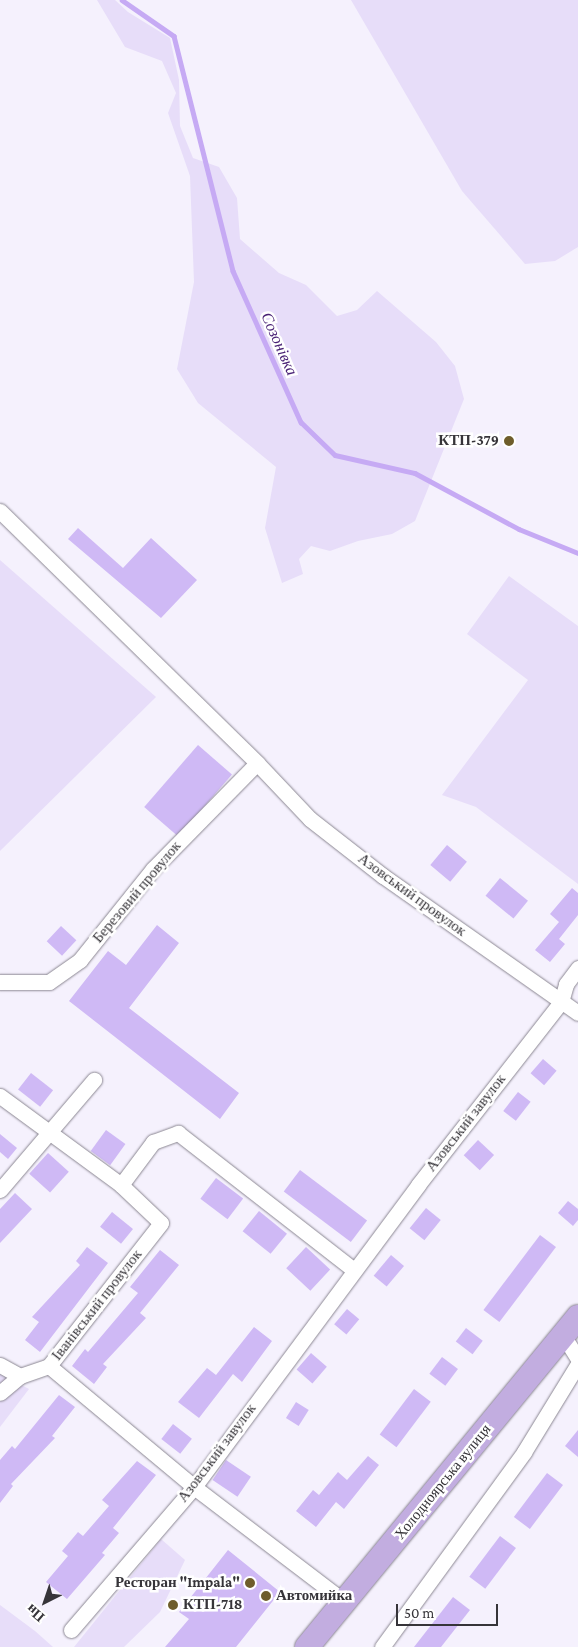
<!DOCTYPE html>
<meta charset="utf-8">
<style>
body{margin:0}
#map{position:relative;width:578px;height:1647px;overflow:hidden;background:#f5f1fd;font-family:"Crimson Pro",serif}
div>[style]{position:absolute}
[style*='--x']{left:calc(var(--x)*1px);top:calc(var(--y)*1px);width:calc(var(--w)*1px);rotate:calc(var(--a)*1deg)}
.green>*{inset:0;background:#e7ddf9}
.stream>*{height:4.5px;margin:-2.25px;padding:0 2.25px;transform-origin:2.25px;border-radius:2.25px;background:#c6aaf4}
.building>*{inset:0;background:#cfb9f5;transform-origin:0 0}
.roads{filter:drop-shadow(0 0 1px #8b8792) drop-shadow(0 0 1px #8b8792)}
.minor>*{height:15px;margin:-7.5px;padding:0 7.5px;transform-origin:7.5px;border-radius:7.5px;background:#fff}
.primary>*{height:24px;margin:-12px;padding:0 12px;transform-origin:12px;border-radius:12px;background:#c2ade0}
.dots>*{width:14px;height:14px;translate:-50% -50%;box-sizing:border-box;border:2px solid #fff;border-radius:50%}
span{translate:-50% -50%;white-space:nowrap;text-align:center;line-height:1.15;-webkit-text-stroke:5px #fff;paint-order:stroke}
.poi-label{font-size:15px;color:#363439;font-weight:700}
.right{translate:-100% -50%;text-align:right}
.left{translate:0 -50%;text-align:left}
.street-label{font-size:15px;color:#363439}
.water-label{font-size:16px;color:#492175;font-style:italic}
.north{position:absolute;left:20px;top:1577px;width:50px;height:50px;-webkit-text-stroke:4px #fff;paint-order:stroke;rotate:221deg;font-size:14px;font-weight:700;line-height:20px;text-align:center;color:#363439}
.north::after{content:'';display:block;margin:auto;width:18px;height:22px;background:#363439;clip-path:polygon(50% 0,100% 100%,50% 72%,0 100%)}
.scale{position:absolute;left:396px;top:1604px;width:102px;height:22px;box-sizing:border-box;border:2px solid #363439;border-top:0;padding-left:6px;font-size:15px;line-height:18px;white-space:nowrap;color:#363439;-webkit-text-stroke:4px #fff;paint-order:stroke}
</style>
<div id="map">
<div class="green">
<i style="clip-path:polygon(97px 0,115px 0,128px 12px,170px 38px,179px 80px,180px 126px,193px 158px,219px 167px,237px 198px,240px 239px,279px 273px,306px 285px,337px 316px,357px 310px,377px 291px,436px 342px,455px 366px,464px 399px,415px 521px,392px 534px,358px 541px,330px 551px,311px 546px,299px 559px,303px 574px,282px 583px,265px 528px,276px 467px,198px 403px,177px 369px,194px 282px,190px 176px,168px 113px,176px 93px,162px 61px,125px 47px)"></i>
<i style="clip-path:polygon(351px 0,578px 0,578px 247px,555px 261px,525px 264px,462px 191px)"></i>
<i style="clip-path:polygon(0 560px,156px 697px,0 851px)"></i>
<i style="clip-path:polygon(509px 576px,578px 626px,578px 884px,476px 807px,442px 795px,528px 680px,467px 634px)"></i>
<i style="clip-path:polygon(0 1374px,29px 1389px,0 1427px)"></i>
<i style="clip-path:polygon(161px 1539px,185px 1560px,160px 1612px,124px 1647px,74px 1647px)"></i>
<i style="clip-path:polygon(0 1605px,35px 1631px,53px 1647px,0 1647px)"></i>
</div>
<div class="stream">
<i style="--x:122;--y:0;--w:63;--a:34.7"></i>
<i style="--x:174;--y:36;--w:242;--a:75.9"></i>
<i style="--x:233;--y:271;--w:166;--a:65.8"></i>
<i style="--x:301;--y:422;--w:47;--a:44.1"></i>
<i style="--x:335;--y:455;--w:82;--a:12.7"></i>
<i style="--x:415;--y:473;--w:118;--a:28.3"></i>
<i style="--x:519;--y:529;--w:64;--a:22.1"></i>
</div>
<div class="building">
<i style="clip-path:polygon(78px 528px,123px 568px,151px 538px,197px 580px,161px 618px,68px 539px)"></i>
<i style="left:198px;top:745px;width:45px;height:82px;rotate:41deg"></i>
<i style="left:447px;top:845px;width:26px;height:26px;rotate:40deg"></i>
<i style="left:500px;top:878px;width:36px;height:23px;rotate:39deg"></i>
<i style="clip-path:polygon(572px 888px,578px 893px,578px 915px,559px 939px,565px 944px,550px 962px,535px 950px,559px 922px,550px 914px)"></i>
<i style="clip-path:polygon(157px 925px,179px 943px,129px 1008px,239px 1093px,220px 1119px,69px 1001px,108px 951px,126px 965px)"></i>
<i style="left:61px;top:926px;width:21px;height:21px;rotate:43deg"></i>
<i style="left:543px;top:1059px;width:18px;height:19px;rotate:41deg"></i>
<i style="left:31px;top:1073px;width:28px;height:21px;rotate:38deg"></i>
<i style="left:518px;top:1092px;width:16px;height:24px;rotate:38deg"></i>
<i style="left:106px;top:1130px;width:24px;height:26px;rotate:36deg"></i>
<i style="clip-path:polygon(0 1134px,17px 1148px,8px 1159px,0 1152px)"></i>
<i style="left:478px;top:1140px;width:22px;height:21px;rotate:43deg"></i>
<i style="left:48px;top:1153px;width:28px;height:28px;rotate:42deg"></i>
<i style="left:300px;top:1170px;width:84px;height:27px;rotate:37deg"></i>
<i style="left:216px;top:1178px;width:34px;height:26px;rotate:37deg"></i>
<i style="clip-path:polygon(15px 1193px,32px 1209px,0 1243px,0 1209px)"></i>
<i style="clip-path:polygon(568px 1201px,578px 1209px,578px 1220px,573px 1226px,558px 1213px)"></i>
<i style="left:426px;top:1208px;width:19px;height:26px;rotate:39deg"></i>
<i style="left:259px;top:1211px;width:36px;height:26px;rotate:39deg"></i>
<i style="left:112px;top:1212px;width:27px;height:19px;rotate:39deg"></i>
<i style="left:540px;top:1235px;width:20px;height:94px;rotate:37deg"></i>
<i style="clip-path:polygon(87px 1247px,108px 1263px,40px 1352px,25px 1340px,39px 1322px,32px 1317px,80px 1265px,76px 1261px)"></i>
<i style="left:306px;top:1247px;width:33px;height:29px;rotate:43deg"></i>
<i style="clip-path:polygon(160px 1250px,179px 1265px,140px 1313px,146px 1318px,103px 1364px,107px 1367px,94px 1384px,72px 1366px,85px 1349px,88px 1352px,138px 1293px,130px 1287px)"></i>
<i style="left:391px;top:1255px;width:17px;height:27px;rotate:40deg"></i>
<i style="left:347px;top:1309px;width:16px;height:20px;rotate:40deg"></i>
<i style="clip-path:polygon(254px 1327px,272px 1341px,242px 1382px,233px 1374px,199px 1418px,178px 1402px,207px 1368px,216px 1375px)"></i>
<i style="left:466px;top:1328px;width:21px;height:17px;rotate:37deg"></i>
<i style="left:311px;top:1353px;width:21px;height:22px;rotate:41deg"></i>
<i style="left:442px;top:1357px;width:20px;height:21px;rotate:37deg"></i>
<i style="left:414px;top:1389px;width:21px;height:57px;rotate:37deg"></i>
<i style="clip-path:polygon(59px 1395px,75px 1407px,52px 1436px,55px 1438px,11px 1484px,13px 1486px,0 1503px,0 1460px,12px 1446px,15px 1449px)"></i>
<i style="left:296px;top:1402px;width:15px;height:19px;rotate:32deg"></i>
<i style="left:173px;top:1424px;width:24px;height:19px;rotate:38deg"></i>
<i style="clip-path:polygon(578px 1430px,578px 1457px,565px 1446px)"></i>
<i style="clip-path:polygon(368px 1456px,379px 1465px,344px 1509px,336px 1502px,316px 1527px,296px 1511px,313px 1490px,319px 1495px,338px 1472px,347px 1480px)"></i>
<i style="left:226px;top:1460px;width:30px;height:24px;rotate:34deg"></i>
<i style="clip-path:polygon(137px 1461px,156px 1475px,113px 1528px,119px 1533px,102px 1553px,105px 1555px,67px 1599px,46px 1582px,68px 1556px,62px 1551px,78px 1532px,83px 1536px,109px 1506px,102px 1500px)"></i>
<i style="left:547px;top:1473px;width:20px;height:55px;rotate:37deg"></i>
<i style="left:500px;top:1536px;width:20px;height:51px;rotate:37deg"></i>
<i style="clip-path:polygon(228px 1550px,280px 1592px,236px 1647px,165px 1647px,189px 1619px,179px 1612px)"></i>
<i style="clip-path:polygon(453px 1597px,470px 1610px,441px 1647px,414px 1647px)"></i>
</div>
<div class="roads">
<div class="minor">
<i style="--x:0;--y:511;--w:360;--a:44.4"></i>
<i style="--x:257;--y:763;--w:77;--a:46.6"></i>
<i style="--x:310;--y:819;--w:93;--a:38"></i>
<i style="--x:383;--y:876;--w:238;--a:35.1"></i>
<i style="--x:0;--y:982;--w:49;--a:0"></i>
<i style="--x:49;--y:982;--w:38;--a:-35"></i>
<i style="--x:80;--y:960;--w:117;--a:-51.3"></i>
<i style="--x:153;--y:869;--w:148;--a:-45.5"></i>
<i style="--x:0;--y:1096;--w:150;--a:36.3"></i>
<i style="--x:121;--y:1185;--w:55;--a:43.5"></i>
<i style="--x:161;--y:1223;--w:182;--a:128.1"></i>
<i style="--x:49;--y:1366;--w:31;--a:161"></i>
<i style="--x:20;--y:1376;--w:26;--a:140"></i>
<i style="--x:121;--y:1185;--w:54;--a:-53.3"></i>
<i style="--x:153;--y:1142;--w:27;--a:-20"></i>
<i style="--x:178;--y:1133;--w:223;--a:37.9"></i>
<i style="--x:0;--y:1190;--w:145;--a:-49.5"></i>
<i style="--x:563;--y:1335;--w:28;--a:58"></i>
<i style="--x:0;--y:1365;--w:23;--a:29"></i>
<i style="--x:49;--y:1366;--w:189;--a:39.8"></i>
<i style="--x:194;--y:1487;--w:190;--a:37.3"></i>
<i style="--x:71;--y:1630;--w:189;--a:-49.3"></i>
<i style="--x:194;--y:1487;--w:376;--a:-53.4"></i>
<i style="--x:418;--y:1185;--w:232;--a:-52"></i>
<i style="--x:561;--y:1002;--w:19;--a:-74"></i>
<i style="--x:566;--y:984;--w:20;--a:-53"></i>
<i style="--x:382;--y:1647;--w:241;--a:-53.9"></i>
<i style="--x:524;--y:1452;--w:103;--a:-58.5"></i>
</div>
<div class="primary">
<i style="--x:307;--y:1647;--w:427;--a:-50.6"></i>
</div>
</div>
<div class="dots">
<i style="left:509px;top:441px;background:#6e5d2b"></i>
<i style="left:250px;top:1583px;background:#6e5d2b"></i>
<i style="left:266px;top:1596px;background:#6e5d2b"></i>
<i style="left:173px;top:1605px;background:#6e5d2b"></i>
</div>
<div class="poi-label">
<span class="right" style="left:499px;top:441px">КТП-379</span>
<span class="right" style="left:240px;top:1583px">Ресторан "Impala"</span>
<span class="left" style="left:276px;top:1596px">Автомийка</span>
<span class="left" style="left:183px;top:1605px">КТП-718</span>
</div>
<div class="street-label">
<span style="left:137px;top:892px;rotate:-50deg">Березовий провулок</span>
<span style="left:412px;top:895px;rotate:36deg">Азовський провулок</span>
<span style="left:466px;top:1123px;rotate:-52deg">Азовський завулок</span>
<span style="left:97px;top:1305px;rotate:-52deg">Іванівський провулок</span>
<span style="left:217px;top:1453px;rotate:-53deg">Азовський завулок</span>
<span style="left:443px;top:1482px;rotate:-51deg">Холодноярська вулиця</span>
</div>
<div class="water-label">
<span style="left:279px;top:344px;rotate:66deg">Созонівка</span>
</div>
<div class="north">Пн</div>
<div class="scale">50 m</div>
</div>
